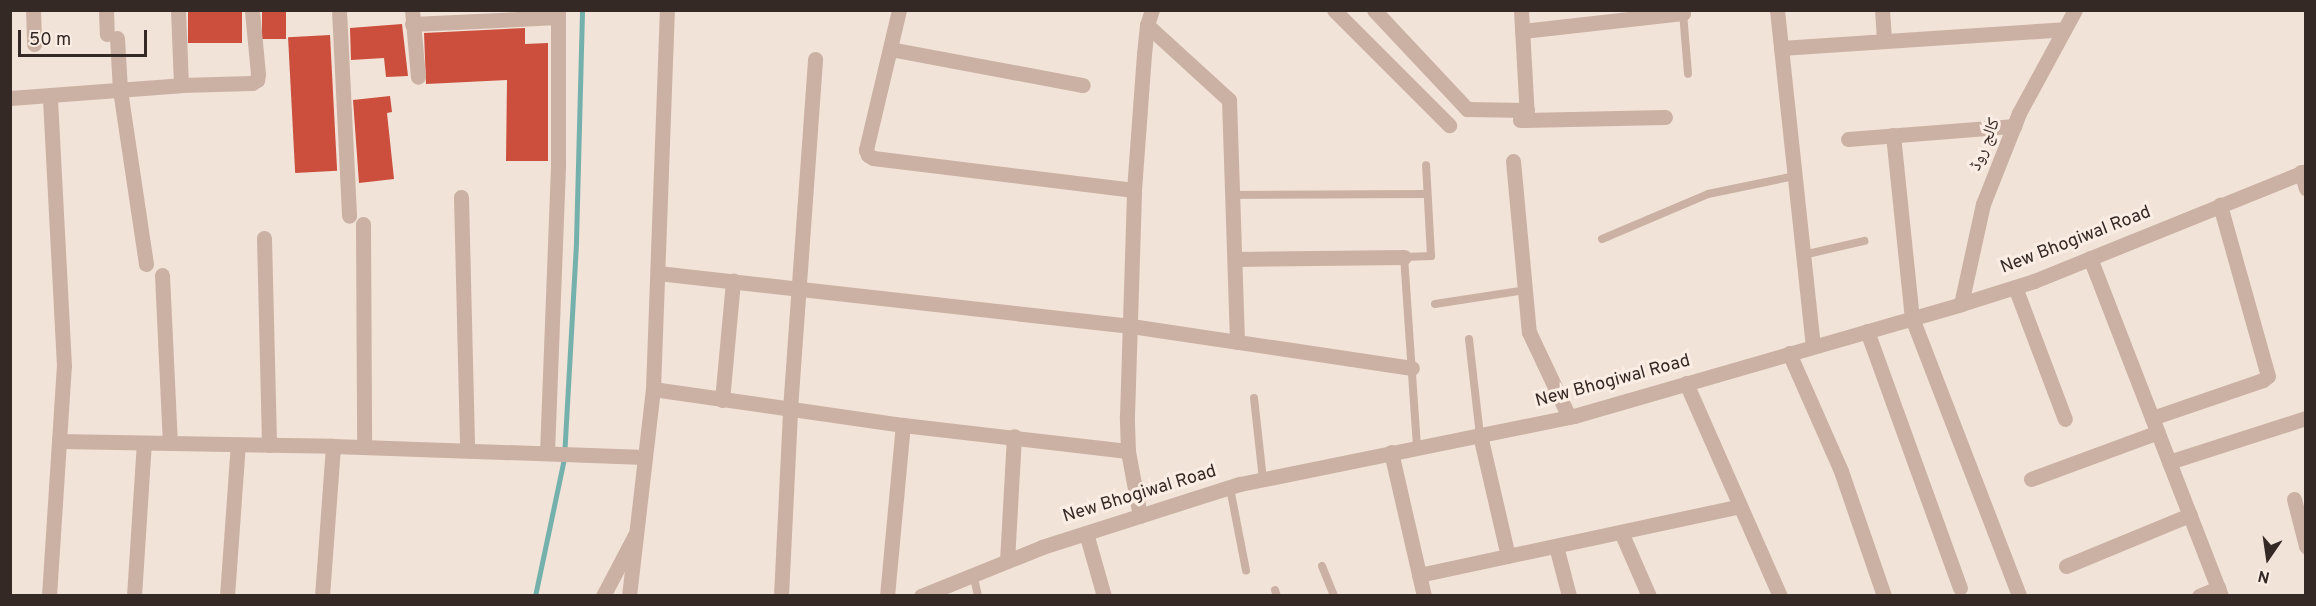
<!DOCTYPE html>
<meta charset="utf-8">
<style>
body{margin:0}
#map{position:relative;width:2316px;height:606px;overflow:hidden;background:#f2e3d8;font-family:Overpass,"Noto Naskh Arabic",sans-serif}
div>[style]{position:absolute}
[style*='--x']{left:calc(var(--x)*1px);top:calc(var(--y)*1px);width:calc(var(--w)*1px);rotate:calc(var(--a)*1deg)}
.stream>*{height:5px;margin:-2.5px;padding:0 2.5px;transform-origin:2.5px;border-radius:2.5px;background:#75b1ac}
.building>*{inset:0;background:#cc4e3c;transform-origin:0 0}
.service>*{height:8px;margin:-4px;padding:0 4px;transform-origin:4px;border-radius:4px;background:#cbb1a3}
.minor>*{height:15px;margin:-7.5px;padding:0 7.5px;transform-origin:7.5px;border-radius:7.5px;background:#cbb1a3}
.tertiary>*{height:15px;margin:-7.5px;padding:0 7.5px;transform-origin:7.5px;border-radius:7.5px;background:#cbb1a3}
span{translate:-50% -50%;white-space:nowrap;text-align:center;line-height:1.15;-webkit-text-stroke:6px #faede4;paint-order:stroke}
.street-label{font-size:18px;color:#352926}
.frame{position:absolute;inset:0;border:12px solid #352926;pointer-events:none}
.north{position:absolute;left:2238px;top:528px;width:60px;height:60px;-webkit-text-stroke:4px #faede4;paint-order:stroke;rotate:193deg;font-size:16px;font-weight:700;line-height:24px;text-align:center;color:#352926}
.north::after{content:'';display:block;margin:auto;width:21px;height:27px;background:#352926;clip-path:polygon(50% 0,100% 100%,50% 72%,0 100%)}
.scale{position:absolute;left:18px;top:30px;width:129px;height:27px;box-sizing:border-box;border:3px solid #352926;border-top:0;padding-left:8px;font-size:18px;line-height:21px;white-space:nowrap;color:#352926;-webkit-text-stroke:4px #faede4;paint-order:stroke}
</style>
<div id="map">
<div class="stream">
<i style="--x:535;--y:596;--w:141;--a:-78.1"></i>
<i style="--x:564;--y:458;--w:217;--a:-86.8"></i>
<i style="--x:576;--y:241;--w:231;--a:-88.5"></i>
</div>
<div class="building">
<i style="left:188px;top:10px;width:54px;height:33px"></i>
<i style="left:262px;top:10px;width:24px;height:29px"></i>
<i style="clip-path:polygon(402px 24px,408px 76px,386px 77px,384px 58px,351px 60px,350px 28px)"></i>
<i style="clip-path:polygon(525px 28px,525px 44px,548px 43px,548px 161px,506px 161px,507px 80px,426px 84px,424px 33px)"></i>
<i style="left:330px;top:35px;width:136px;height:42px;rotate:87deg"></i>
<i style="clip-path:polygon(390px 96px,392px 112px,387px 113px,394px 179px,359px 183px,353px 100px)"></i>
</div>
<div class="service">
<i style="--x:1683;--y:13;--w:61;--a:85.3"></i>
<i style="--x:1232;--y:195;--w:195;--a:-0.3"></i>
<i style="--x:1602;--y:239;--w:115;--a:-23"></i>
<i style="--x:1708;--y:194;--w:89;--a:-11.7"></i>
<i style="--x:1803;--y:255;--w:63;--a:-12.9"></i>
<i style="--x:1435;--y:304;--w:91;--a:-8.8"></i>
<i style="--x:1469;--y:339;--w:97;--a:83.5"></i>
<i style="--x:1254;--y:398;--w:82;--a:83.7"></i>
<i style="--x:1417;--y:447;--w:190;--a:-93.9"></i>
<i style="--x:1404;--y:257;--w:27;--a:-2"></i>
<i style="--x:1431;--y:256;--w:91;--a:-93.1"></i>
<i style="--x:1230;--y:488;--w:84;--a:79"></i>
<i style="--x:1322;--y:566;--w:32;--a:68"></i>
<i style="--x:973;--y:574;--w:23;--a:77"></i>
<i style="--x:1275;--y:590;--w:6;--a:72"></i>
</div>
<div class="minor">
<i style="--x:33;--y:10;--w:34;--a:88"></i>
<i style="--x:106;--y:10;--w:24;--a:88"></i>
<i style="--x:178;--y:10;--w:75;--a:87.7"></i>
<i style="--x:339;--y:10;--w:206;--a:87.2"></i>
<i style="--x:412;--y:10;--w:67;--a:84.9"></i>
<i style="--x:899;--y:10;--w:144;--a:103.3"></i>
<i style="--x:866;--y:150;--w:5;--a:68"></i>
<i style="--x:868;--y:155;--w:6;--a:31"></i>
<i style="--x:873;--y:158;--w:263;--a:7"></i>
<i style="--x:1334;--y:10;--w:163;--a:45"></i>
<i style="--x:1374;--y:10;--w:136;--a:46.8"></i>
<i style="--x:1467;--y:109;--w:60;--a:1"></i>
<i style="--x:1521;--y:10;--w:107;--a:86.8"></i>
<i style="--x:1777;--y:10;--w:338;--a:83.9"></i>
<i style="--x:1882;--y:10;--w:31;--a:86"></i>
<i style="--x:412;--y:24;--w:146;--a:-2.7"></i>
<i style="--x:1147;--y:25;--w:111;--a:42.4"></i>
<i style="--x:1229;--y:100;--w:242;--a:88.1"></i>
<i style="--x:1522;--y:31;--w:162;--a:-6.4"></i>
<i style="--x:1683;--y:13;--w:3;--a:-108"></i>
<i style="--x:117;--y:38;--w:52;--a:86.7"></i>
<i style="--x:120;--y:90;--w:176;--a:81.5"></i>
<i style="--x:1781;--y:48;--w:284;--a:-3.8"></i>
<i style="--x:890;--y:49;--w:196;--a:10.6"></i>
<i style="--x:10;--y:98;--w:171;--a:-4.3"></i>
<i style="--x:181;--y:85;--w:71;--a:-1.6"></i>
<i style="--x:252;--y:83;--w:6;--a:-31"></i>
<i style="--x:257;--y:80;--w:6;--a:-81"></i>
<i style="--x:258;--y:74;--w:64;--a:-95.4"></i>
<i style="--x:1520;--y:120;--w:145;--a:-1.2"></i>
<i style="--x:1893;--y:135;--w:184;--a:84.1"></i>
<i style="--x:1912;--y:318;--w:298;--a:68.9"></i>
<i style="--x:1848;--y:139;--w:167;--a:-4.5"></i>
<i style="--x:1513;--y:161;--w:172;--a:84.7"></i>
<i style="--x:1529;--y:332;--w:94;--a:64.8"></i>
<i style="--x:2301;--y:172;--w:17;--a:73"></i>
<i style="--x:461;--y:197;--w:253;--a:88.6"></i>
<i style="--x:363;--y:224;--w:223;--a:89.7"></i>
<i style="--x:264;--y:238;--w:207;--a:88.6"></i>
<i style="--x:2090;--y:258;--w:362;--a:68.8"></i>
<i style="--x:1235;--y:259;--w:169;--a:-0.7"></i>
<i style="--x:658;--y:273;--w:476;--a:6.4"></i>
<i style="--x:1131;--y:326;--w:284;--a:8.5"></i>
<i style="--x:162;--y:275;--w:168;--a:87.3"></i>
<i style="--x:2015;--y:287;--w:141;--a:69.3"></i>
<i style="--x:1867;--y:331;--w:273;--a:70.1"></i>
<i style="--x:1789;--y:353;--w:129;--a:66.2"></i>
<i style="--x:1841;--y:471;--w:132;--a:71"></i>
<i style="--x:1686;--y:383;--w:233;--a:66.2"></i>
<i style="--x:653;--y:389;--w:253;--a:8.2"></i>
<i style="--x:903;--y:425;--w:226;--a:6.6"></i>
<i style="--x:722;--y:400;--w:120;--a:-84.7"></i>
<i style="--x:2152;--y:418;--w:117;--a:-18.9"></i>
<i style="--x:2263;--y:380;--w:6;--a:-39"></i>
<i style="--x:2268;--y:376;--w:178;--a:-105.7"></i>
<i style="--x:1480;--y:435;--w:124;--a:77"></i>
<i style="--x:59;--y:441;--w:274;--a:1"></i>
<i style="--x:333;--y:446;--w:312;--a:2"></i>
<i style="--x:1391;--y:452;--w:148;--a:77.1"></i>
<i style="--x:547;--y:453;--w:290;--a:-87.8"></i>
<i style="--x:558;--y:163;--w:153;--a:-90"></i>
<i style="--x:2169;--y:462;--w:144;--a:-17.8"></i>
<i style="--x:2031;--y:479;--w:135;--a:-20.3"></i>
<i style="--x:2294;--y:499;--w:49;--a:75.7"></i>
<i style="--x:1140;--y:516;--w:66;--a:-100.5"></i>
<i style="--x:1128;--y:451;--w:35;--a:-92"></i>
<i style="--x:1127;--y:416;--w:226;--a:-88.2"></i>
<i style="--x:1134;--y:190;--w:136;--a:-85.8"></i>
<i style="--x:1144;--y:54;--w:29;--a:-84"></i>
<i style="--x:1147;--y:25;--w:16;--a:-72"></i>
<i style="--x:1621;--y:532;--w:70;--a:66.4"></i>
<i style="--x:1086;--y:533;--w:66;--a:74.1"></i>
<i style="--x:1556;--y:546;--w:52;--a:75.4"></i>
<i style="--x:1007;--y:561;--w:125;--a:-86.8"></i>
<i style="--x:2066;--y:566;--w:134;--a:-22.4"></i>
<i style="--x:1419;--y:575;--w:328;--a:-12.1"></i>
<i style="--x:49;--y:596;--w:230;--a:-86.3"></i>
<i style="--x:64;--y:366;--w:270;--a:-93"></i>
<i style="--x:134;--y:596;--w:153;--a:-86.3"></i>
<i style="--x:227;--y:596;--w:152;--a:-85.9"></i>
<i style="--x:322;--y:596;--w:150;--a:-85.8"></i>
<i style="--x:603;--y:596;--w:69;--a:-62.3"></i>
<i style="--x:781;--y:596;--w:187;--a:-87.2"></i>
<i style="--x:790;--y:409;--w:351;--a:-85.9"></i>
<i style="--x:887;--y:596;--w:172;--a:-84.7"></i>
<i style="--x:2199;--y:596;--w:21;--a:-23"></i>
</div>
<div class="tertiary">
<i style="--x:1961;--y:304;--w:102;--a:-77.6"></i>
<i style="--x:1983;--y:204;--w:98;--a:-68.4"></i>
<i style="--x:2019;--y:113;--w:117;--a:-61.5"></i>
<i style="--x:629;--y:596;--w:208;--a:-83.4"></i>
<i style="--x:653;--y:389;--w:379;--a:-87.9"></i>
<i style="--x:921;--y:596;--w:131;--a:-22"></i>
<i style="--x:1042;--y:547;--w:208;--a:-17.7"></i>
<i style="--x:1240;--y:484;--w:341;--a:-11.5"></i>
<i style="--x:1574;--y:416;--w:403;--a:-16.1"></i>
<i style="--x:1961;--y:304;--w:77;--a:-17.5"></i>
<i style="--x:2034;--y:281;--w:293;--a:-22"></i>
</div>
<div class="street-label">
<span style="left:1986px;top:145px;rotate:-68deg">کالج روڈ</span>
<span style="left:2076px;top:241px;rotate:-21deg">New Bhogiwal Road</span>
<span style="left:1613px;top:382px;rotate:-15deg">New Bhogiwal Road</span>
<span style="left:1140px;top:495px;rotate:-17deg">New Bhogiwal Road</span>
</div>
<div class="frame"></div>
<div class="north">N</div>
<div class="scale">50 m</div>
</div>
